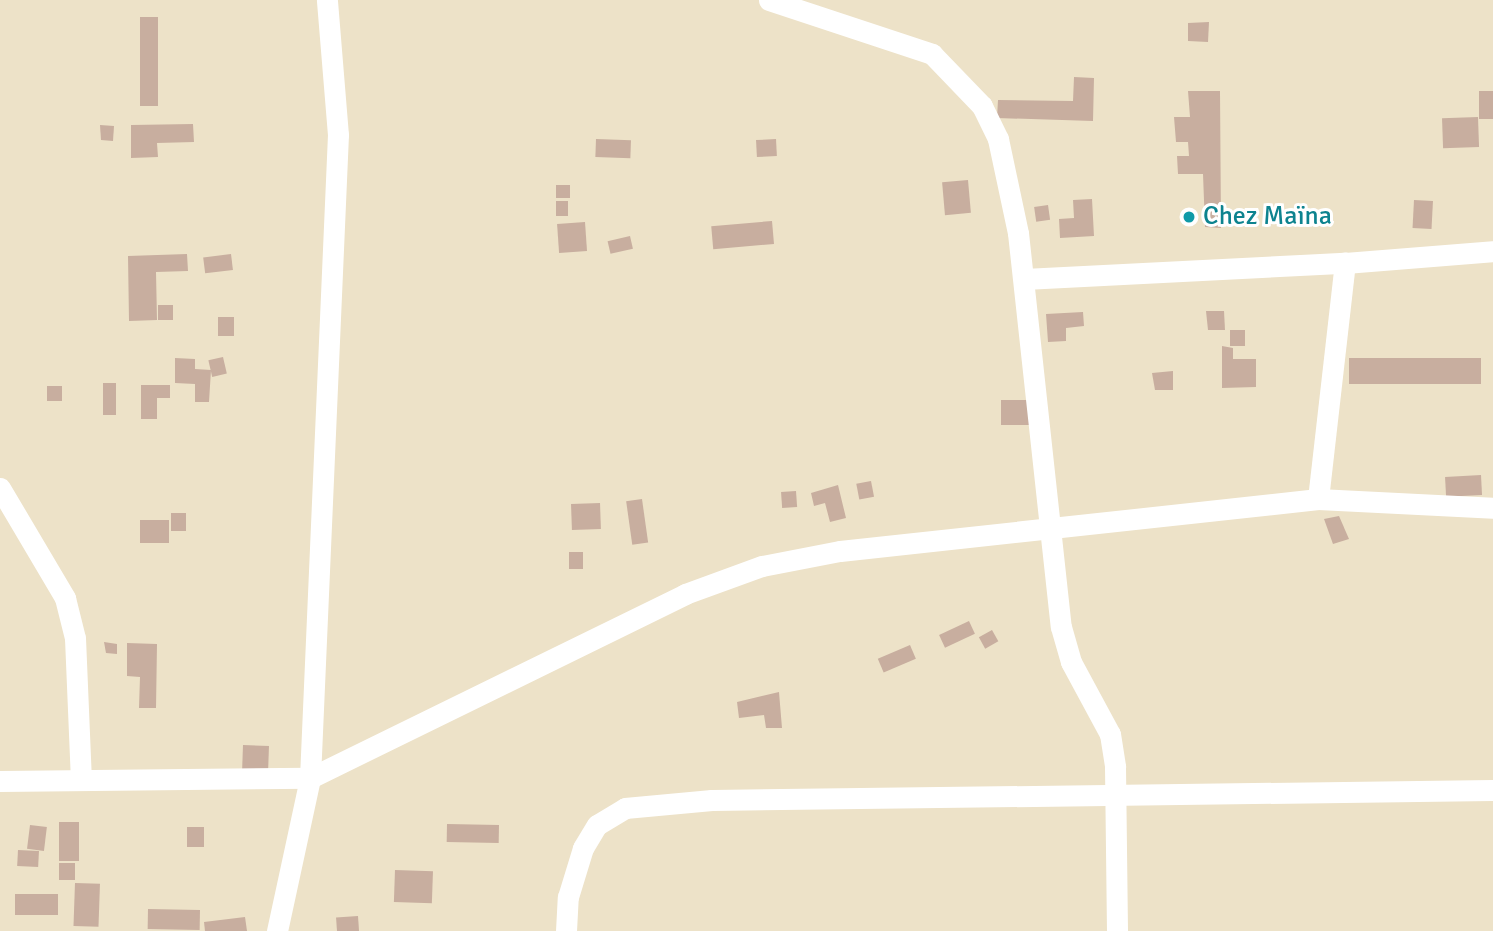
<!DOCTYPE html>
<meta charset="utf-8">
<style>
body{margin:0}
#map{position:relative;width:1493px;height:931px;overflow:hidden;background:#ede2c8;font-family:Signika,sans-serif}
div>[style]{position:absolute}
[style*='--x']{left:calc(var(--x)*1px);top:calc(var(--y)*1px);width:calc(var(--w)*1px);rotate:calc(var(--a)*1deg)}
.building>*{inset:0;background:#c8ae9f;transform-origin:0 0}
.minor>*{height:21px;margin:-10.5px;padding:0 10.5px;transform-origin:10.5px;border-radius:10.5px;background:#fff}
.dots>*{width:19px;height:19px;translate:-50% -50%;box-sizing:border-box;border:4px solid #fff;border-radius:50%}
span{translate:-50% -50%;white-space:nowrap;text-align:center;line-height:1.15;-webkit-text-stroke:6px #fff;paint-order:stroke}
.culture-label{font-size:26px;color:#0d838f}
.left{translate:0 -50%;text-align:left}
</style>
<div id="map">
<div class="building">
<i style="left:140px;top:17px;width:18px;height:89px"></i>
<i style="clip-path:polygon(1209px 22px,1208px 42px,1188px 41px,1188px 23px)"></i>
<i style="clip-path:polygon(1074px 77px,1094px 78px,1093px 121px,997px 118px,998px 100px,1073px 101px)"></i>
<i style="clip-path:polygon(1188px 91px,1220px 91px,1221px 228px,1205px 227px,1203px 174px,1178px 174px,1177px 156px,1189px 156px,1188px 142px,1176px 142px,1174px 117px,1190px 117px)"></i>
<i style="left:1479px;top:91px;width:14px;height:28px"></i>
<i style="left:1478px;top:117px;width:30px;height:36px;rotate:88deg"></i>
<i style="clip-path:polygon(193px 124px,194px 142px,157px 143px,158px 157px,131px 158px,131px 125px)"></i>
<i style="clip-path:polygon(100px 125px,114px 126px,113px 141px,101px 140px)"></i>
<i style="left:596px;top:139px;width:35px;height:18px;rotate:2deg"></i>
<i style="left:776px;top:139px;width:17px;height:20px;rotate:87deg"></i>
<i style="left:968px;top:180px;width:33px;height:26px;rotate:85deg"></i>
<i style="left:556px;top:185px;width:14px;height:13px"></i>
<i style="clip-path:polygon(1092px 199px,1094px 236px,1060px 238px,1059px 219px,1074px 218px,1073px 200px)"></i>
<i style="left:1414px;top:200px;width:19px;height:28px;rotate:3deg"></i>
<i style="left:556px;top:201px;width:12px;height:15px"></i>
<i style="left:1048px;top:205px;width:15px;height:14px;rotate:82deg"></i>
<i style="left:772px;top:221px;width:23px;height:61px;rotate:85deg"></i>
<i style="left:585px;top:222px;width:29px;height:28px;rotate:86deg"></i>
<i style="left:630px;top:236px;width:13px;height:23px;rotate:77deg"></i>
<i style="clip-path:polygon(187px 254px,188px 271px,156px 272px,157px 320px,129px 321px,128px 256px)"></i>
<i style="left:231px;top:254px;width:16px;height:28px;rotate:83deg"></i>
<i style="left:158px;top:305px;width:15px;height:15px"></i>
<i style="clip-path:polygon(1206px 311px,1224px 311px,1225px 330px,1208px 330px)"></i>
<i style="clip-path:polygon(1083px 312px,1084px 326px,1066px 328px,1066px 341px,1048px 342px,1046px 314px)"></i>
<i style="left:234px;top:317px;width:19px;height:16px;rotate:90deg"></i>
<i style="left:1230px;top:330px;width:15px;height:16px"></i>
<i style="clip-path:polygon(1222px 346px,1233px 348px,1233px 359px,1256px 359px,1256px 387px,1222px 388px)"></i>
<i style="left:223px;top:357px;width:17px;height:15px;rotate:77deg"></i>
<i style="clip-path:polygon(175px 358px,195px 359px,195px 369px,211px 370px,209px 402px,195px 402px,195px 384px,175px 383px)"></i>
<i style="left:1481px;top:358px;width:26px;height:132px;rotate:90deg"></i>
<i style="clip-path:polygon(1173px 371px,1173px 390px,1155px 390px,1152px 373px)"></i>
<i style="left:103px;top:383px;width:13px;height:32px"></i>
<i style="clip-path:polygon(141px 385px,170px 385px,170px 398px,157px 398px,157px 419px,141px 419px)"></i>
<i style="left:47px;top:386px;width:15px;height:15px"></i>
<i style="left:1001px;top:400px;width:31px;height:25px"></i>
<i style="left:1481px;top:475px;width:20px;height:36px;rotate:87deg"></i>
<i style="left:871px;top:481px;width:16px;height:15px;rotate:79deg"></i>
<i style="clip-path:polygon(838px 485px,846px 518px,830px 522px,825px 503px,814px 506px,811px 493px)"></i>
<i style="left:796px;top:491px;width:16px;height:15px;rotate:86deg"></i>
<i style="left:642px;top:499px;width:44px;height:16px;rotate:82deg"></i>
<i style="left:600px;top:503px;width:26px;height:29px;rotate:88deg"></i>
<i style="left:171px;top:513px;width:15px;height:18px"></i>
<i style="clip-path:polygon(1339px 516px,1349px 539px,1333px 544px,1324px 519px)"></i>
<i style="left:169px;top:520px;width:23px;height:29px;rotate:90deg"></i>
<i style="left:569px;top:552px;width:14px;height:17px"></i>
<i style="left:969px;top:621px;width:14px;height:33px;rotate:65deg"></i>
<i style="left:992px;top:630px;width:13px;height:15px;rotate:61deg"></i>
<i style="clip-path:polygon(104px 642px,117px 644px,117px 654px,106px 653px)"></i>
<i style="clip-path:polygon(127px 643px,157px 644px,156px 708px,139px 708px,140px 677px,127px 676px)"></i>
<i style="left:910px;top:645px;width:15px;height:35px;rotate:67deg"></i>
<i style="clip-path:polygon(779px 692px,782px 728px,766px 728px,764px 715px,739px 718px,737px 702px)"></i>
<i style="left:243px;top:745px;width:26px;height:27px;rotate:2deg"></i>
<i style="left:59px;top:822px;width:20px;height:39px"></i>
<i style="left:447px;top:824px;width:52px;height:18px;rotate:1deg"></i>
<i style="left:30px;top:825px;width:17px;height:24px;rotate:7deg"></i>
<i style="left:187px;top:827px;width:17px;height:20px"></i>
<i style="left:18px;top:850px;width:21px;height:16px;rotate:3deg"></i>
<i style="left:59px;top:863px;width:16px;height:17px"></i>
<i style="left:395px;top:870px;width:38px;height:32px;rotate:2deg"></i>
<i style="left:75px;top:883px;width:25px;height:43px;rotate:2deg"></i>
<i style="left:15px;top:894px;width:43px;height:21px"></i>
<i style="left:148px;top:909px;width:52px;height:20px;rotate:1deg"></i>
<i style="left:358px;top:916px;width:15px;height:22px;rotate:86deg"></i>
<i style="clip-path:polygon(245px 917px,247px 931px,205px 931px,204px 922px)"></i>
</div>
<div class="minor">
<i style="--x:769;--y:0;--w:172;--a:18.3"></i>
<i style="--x:932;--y:54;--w:72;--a:46.1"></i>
<i style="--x:982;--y:106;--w:37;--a:64"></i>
<i style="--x:998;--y:139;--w:96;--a:78"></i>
<i style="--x:1018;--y:233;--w:396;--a:83.8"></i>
<i style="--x:1061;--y:627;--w:36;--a:74"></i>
<i style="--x:1071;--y:662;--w:82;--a:61.6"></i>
<i style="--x:1110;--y:734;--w:33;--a:81"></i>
<i style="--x:1115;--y:767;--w:164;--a:89.3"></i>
<i style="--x:1024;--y:279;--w:321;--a:-2.9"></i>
<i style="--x:0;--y:488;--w:128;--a:59.4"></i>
<i style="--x:65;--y:598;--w:41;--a:76"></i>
<i style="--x:75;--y:638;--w:142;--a:87.6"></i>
<i style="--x:1318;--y:499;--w:238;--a:-83.5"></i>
<i style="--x:1345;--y:263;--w:148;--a:-4.6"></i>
<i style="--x:0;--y:781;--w:310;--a:-0.6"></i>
<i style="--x:310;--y:778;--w:418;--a:-26.1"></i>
<i style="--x:685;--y:594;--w:82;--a:-20"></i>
<i style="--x:762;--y:566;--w:79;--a:-10.9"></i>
<i style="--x:840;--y:551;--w:481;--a:-6.2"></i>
<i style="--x:1318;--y:499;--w:175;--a:2.9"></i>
<i style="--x:277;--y:931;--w:157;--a:-77.8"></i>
<i style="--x:310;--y:778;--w:644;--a:-87.51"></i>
<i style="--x:338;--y:135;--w:135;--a:-94.7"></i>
<i style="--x:566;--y:931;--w:34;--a:-87"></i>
<i style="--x:568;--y:897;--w:51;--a:-73"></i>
<i style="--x:583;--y:848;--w:27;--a:-59"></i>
<i style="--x:597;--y:825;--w:33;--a:-31"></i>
<i style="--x:625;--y:808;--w:87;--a:-5.3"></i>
<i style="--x:712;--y:800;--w:781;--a:-0.73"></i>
</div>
<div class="dots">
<i style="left:1189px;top:217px;background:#0f9aa8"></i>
</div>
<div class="culture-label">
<span class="left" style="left:1203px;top:217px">Chez Maïna</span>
</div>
</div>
